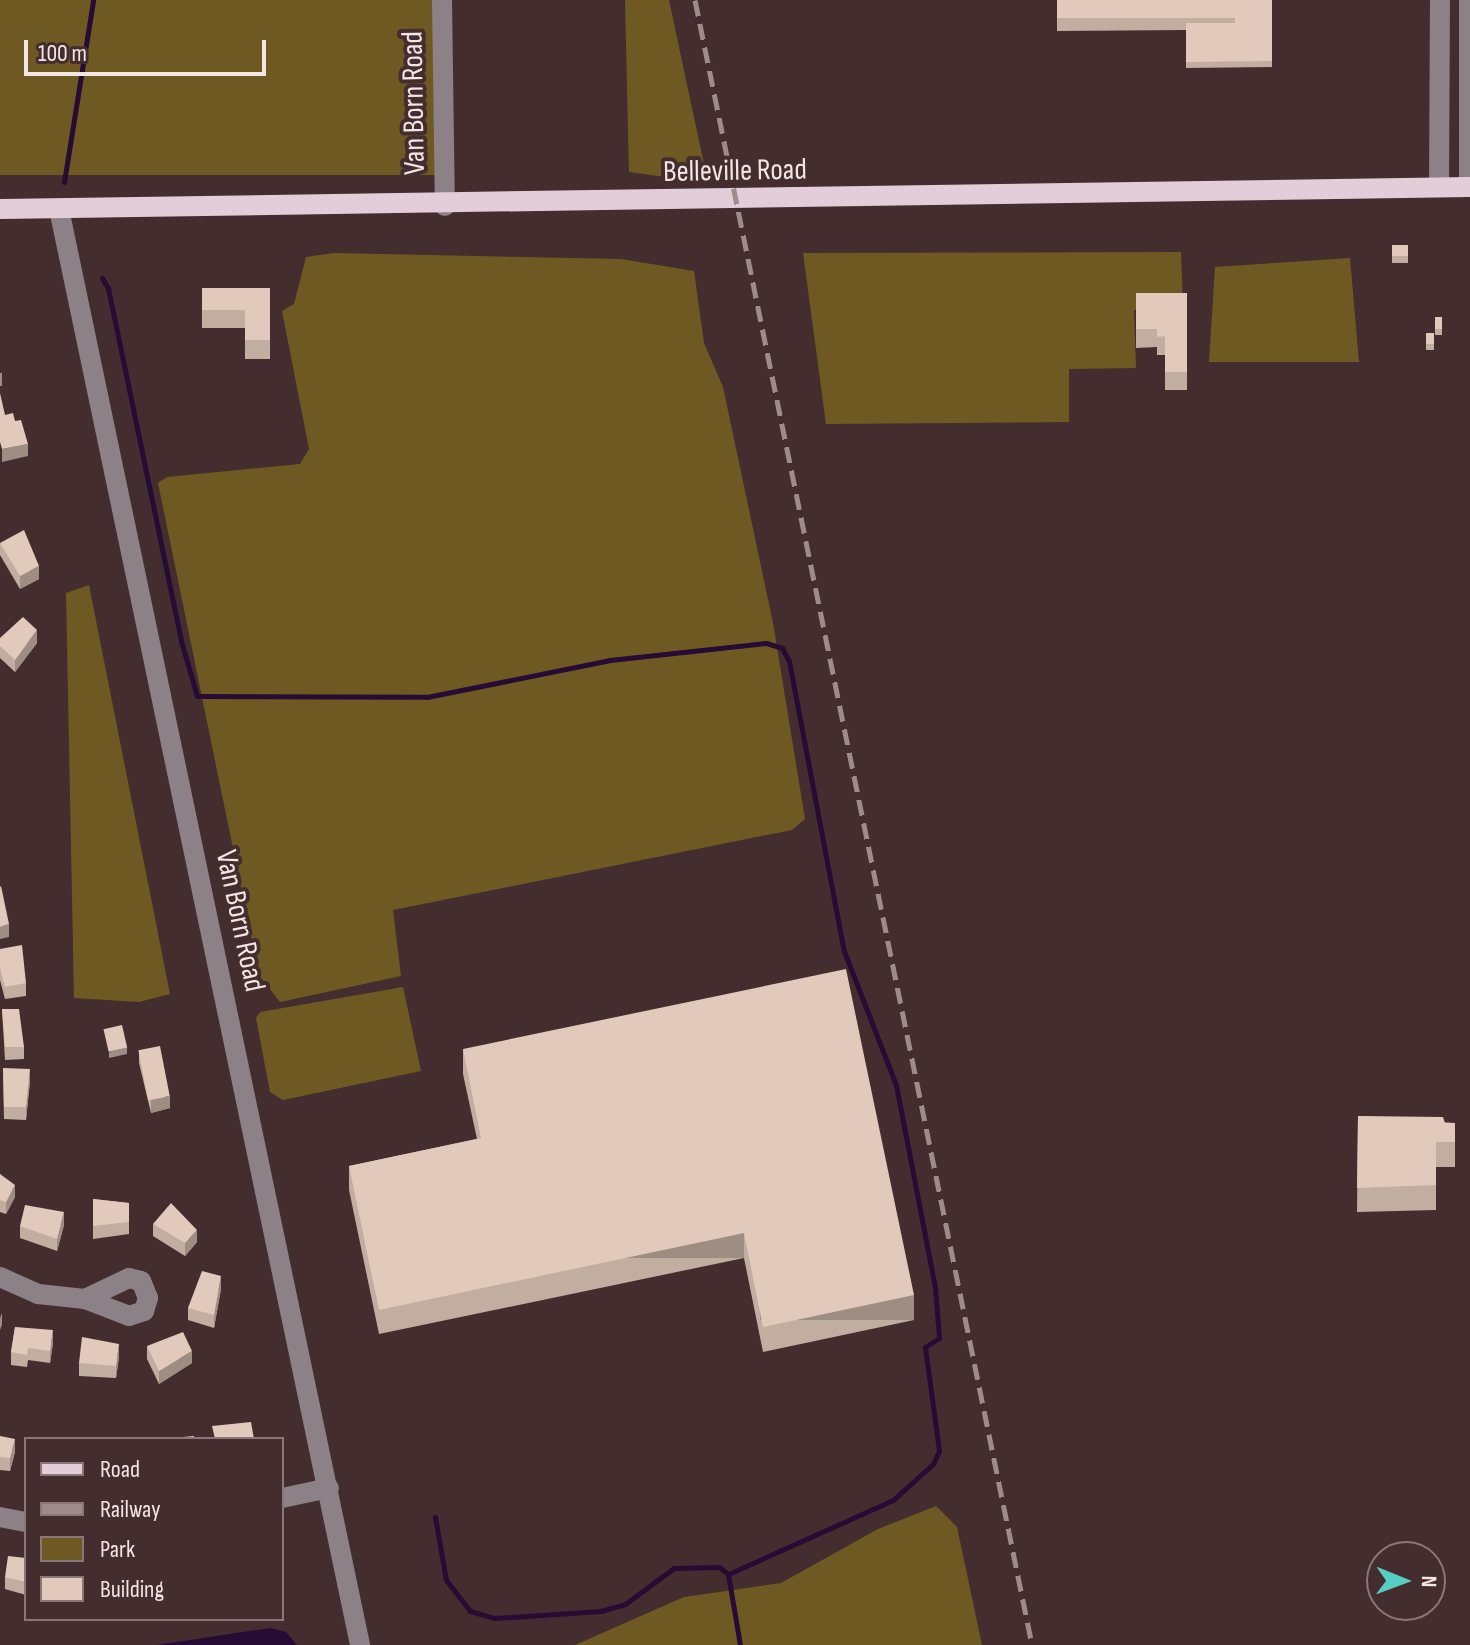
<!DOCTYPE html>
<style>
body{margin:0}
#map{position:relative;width:1470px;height:1645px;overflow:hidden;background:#442d2e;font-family:"Sofia Sans Condensed",sans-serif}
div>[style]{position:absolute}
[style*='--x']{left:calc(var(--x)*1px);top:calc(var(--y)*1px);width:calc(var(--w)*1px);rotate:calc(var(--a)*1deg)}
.green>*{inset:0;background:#6f5922;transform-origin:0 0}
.water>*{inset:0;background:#260b35}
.stream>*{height:5px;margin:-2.5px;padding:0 2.5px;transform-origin:2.5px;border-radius:2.5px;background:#260b35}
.minor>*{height:20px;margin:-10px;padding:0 10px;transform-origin:10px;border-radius:10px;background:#8b8186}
.major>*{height:20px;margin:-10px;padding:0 10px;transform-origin:10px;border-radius:10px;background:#e3cdd9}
.rail>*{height:5px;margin-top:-2.5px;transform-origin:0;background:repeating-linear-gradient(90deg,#9e8b8b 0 16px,transparent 0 24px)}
.wall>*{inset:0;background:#c2ada1;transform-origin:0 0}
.shaded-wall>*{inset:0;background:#9e8d83;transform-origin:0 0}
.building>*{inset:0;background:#e1c9bb;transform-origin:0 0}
span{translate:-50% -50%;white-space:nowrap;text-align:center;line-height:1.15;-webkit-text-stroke:8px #442d2e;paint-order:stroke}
.street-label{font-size:30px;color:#f4e5e5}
.legend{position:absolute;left:24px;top:1437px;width:260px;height:184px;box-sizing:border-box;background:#442d2e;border:2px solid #8a7777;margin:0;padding:10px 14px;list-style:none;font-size:24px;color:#f4e5e5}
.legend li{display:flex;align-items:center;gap:16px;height:40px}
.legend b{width:40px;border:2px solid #8a7777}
.north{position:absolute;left:1366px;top:1541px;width:80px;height:80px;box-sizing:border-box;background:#442d2e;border:2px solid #8a7777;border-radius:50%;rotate:91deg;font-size:22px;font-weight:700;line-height:32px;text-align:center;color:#f4e5e5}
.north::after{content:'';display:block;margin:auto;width:28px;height:36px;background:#56cec4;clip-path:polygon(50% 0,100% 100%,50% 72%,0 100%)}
.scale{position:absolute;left:24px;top:40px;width:242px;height:36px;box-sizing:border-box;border:4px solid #f4e5e5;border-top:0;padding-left:10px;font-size:24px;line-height:28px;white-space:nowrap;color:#f4e5e5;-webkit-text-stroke:6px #442d2e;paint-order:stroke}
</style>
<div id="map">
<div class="green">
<i style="left:0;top:0;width:436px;height:175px"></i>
<i style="clip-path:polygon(625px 0,669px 0,708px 183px,629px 172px)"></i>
<i style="clip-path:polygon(1181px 252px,1183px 308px,1134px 310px,1136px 368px,1069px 369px,1069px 422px,826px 424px,803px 253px)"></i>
<i style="clip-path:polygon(334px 253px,621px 259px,694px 271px,704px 343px,723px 387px,773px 623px,805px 819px,792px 830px,393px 910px,401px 976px,280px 1002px,259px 975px,158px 483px,167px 477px,300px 464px,309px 449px,282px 311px,294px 304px,306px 257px)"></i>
<i style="clip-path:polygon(1350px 258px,1359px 362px,1209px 362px,1215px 267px)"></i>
<i style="clip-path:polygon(89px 585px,170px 994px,139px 1002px,74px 998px,66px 593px)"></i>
<i style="clip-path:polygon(403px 987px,421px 1071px,283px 1100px,270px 1092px,256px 1018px,260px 1012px)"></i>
<i style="clip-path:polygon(936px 1506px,957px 1527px,982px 1645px,575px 1645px,684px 1597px,781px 1583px,878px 1529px)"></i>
</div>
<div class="water">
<i style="clip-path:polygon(270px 1628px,286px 1632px,297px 1645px,157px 1645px)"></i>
</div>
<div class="stream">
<i style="--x:64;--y:182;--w:184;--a:-80.9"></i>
<i style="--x:102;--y:278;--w:12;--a:59"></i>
<i style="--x:108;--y:288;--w:360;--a:78.3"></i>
<i style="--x:181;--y:641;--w:57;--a:73.8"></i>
<i style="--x:197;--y:696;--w:230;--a:0.2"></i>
<i style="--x:427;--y:697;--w:187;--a:-11.4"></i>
<i style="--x:610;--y:660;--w:157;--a:-6.2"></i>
<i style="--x:766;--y:643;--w:17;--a:17"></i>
<i style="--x:782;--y:648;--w:15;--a:62"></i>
<i style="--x:789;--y:661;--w:295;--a:79.3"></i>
<i style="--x:844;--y:951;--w:144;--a:68.8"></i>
<i style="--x:896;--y:1085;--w:206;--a:79.1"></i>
<i style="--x:935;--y:1287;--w:51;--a:85.5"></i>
<i style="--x:939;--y:1338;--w:17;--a:147"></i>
<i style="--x:925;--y:1347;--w:105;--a:82.3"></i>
<i style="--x:939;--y:1451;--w:14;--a:115"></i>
<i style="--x:933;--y:1464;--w:54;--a:138"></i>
<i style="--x:893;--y:1500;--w:181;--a:155.8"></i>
<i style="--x:435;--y:1517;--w:64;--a:80.1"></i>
<i style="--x:446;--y:1580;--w:39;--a:52"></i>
<i style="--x:470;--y:1611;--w:26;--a:16"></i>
<i style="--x:495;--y:1618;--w:106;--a:-3.8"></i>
<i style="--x:601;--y:1611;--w:25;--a:-16"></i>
<i style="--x:625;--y:1604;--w:61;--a:-36.3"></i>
<i style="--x:674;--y:1568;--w:45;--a:-1.3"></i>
<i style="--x:719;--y:1567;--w:11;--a:38"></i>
<i style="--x:728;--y:1574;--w:72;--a:80.4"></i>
</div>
<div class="minor">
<i style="--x:442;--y:0;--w:206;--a:89.2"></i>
<i style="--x:1469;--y:0;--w:187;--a:90"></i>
<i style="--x:1439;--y:187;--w:187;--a:-89.7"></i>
<i style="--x:59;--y:209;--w:1467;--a:78.16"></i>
<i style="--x:0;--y:1277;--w:42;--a:24.1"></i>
<i style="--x:38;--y:1294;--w:47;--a:6.1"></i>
<i style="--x:85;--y:1299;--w:47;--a:21.1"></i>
<i style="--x:129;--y:1316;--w:16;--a:-18"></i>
<i style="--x:144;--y:1311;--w:14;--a:-73"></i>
<i style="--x:148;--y:1298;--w:18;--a:-112"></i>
<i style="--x:141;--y:1281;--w:12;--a:-166"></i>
<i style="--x:129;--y:1278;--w:49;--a:154.5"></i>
<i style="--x:282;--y:1498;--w:48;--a:-12"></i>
<i style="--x:0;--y:1517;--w:26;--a:11"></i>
</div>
<div class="major">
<i style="--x:0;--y:209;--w:1470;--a:-0.86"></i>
</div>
<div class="rail">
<i style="--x:695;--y:0;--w:1679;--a:78.42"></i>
</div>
<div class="wall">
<i style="clip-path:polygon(1057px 0,1272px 0,1272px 67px,1186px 68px,1186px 30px,1057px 31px)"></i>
<i style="left:1392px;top:245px;width:16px;height:18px"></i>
<i style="clip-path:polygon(202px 288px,270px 288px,270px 359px,245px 359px,245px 328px,202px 328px)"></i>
<i style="clip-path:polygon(1136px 293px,1187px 293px,1187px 390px,1165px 390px,1165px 355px,1157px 355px,1157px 347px,1136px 348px)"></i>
<i style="left:1435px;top:317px;width:7px;height:18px"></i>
<i style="left:1426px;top:333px;width:8px;height:17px"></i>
<i style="clip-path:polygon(0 543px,39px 579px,20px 589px,0 555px)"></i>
<i style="clip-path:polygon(0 638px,37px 643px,15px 672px,0 658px)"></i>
<i style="clip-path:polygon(0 949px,26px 983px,26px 996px,5px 999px,0 980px)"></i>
<i style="clip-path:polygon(2px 1009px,24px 1047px,24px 1059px,5px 1060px)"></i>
<i style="clip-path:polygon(463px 1049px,914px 1320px,763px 1352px,744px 1258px,379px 1334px,349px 1190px,349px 1166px,477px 1139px,463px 1074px)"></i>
<i style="clip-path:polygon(139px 1051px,170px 1108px,151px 1113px,139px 1063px)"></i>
<i style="clip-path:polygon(3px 1068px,30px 1081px,26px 1120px,4px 1119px)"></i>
<i style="clip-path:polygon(1358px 1116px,1455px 1123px,1455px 1167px,1436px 1167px,1436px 1210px,1357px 1212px)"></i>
<i style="clip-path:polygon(0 1174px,15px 1197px,6px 1214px,0 1212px)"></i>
<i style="clip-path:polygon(93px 1199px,129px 1203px,129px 1234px,93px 1239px)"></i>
<i style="clip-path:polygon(153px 1224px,197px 1242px,185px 1256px,153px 1236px)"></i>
<i style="clip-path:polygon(64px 1225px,57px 1251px,20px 1238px,20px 1226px)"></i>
<i style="clip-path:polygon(221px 1289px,214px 1328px,188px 1320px,188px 1308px)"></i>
<i style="clip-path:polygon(15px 1327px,53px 1343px,50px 1363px,28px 1360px,27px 1367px,11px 1365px,11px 1352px)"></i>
<i style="clip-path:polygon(147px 1346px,192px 1363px,159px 1384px,147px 1359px)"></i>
<i style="clip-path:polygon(119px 1357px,116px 1378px,79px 1376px,79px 1363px)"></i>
<i style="clip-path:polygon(0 1436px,15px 1452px,10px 1471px,0 1470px)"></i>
<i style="clip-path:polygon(26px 1558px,26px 1595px,5px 1589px,5px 1577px)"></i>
</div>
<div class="shaded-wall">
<i style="left:0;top:373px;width:2px;height:13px"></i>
<i style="clip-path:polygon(28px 444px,28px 456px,2px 462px,2px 449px)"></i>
<i style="clip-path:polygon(39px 566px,39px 579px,20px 589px,20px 576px)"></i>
<i style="clip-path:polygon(37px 630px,37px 643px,15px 672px,15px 660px)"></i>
<i style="clip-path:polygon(9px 924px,9px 937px,0 939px,0 927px)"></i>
<i style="clip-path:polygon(127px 1047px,127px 1054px,109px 1058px,109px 1052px)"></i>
<i style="clip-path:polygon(30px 1069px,30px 1081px,26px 1120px,26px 1107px)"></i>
<i style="clip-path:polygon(170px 1096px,170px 1108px,151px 1113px,151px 1100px)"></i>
<i style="clip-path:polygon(15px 1185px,15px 1197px,6px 1214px,6px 1202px)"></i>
<i style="clip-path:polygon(64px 1212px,64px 1225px,57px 1251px,57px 1239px)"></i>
<i style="clip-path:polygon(197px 1230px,197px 1242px,185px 1256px,185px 1243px)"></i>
<i style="left:744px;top:1233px;width:25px;height:373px;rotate:90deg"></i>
<i style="clip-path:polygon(221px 1276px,221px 1289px,214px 1328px,214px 1315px)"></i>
<i style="left:914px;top:1295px;width:25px;height:154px;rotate:90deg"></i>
<i style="clip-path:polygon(2px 1313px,2px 1325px,0 1330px,0 1318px)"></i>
<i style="clip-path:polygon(53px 1330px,53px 1343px,50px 1363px,50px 1351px)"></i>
<i style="clip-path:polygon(119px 1344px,119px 1357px,116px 1378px,116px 1366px)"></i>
<i style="clip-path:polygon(192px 1351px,192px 1363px,159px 1384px,159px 1371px)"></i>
<i style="clip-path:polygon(15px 1439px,15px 1452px,10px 1471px,10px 1458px)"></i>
</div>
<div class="building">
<i style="left:1057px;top:0;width:178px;height:18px"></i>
<i style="clip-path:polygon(1235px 0,1272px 0,1272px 61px,1186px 62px,1186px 23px,1235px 23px)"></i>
<i style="left:1392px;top:245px;width:16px;height:11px"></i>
<i style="clip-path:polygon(202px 288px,270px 288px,270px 340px,245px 340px,245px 310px,202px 310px)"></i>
<i style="clip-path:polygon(1136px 293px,1187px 293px,1187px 372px,1165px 372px,1165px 336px,1157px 337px,1157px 329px,1136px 329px)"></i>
<i style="left:1435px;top:317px;width:7px;height:12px"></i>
<i style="left:1426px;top:333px;width:8px;height:11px"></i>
<i style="clip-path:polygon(0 393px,5px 415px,13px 413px,15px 421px,21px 420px,28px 444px,2px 449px,0 442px)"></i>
<i style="clip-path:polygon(24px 530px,39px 566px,20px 576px,0 543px)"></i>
<i style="clip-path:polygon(23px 617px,37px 630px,15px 660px,0 646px,0 638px)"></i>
<i style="clip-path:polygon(1px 886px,9px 924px,0 927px,0 887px)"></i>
<i style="clip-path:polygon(22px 945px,26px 983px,5px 987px,0 968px,0 949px)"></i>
<i style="clip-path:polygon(846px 969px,914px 1295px,763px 1327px,744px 1233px,379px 1310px,349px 1166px,481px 1138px,463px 1049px)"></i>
<i style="clip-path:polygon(2px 1009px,19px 1009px,24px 1047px,5px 1047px)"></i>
<i style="left:122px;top:1025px;width:23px;height:19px;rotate:77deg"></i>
<i style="left:160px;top:1046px;width:51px;height:22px;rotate:79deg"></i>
<i style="clip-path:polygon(3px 1068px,30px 1069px,26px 1107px,4px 1107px)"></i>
<i style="clip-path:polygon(1358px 1116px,1443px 1117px,1445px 1123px,1455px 1123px,1455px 1142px,1436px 1142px,1436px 1185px,1357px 1188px)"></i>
<i style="clip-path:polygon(0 1174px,15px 1185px,6px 1202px,0 1200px)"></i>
<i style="clip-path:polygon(93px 1199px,129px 1203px,129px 1222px,93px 1226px)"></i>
<i style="clip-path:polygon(171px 1203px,197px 1230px,185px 1243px,153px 1224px)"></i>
<i style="clip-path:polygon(25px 1205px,64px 1212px,57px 1239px,20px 1226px)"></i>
<i style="clip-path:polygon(202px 1271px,221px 1276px,214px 1315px,188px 1308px)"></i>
<i style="clip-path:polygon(15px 1327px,53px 1330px,50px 1351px,28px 1348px,27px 1355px,11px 1352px)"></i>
<i style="clip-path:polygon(183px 1332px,192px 1351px,159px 1371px,147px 1346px)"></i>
<i style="clip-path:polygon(82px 1337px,119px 1344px,116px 1366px,79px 1363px)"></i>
<i style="clip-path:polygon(251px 1422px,254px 1439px,215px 1439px,212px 1426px)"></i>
<i style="clip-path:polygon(0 1436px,15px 1439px,10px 1458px,0 1457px)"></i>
<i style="clip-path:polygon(194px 1436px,194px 1439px,161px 1439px)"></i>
<i style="clip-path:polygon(8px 1556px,26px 1558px,26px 1582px,5px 1577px)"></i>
</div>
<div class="street-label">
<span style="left:414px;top:103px;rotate:-91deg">Van Born Road</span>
<span style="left:735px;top:171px;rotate:-1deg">Belleville Road</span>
<span style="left:240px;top:921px;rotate:78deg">Van Born Road</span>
</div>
<ul class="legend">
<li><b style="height:10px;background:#e3cdd9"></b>Road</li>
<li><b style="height:10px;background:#9e8b8b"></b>Railway</li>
<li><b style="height:22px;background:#6f5922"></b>Park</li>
<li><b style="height:22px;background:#e1c9bb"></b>Building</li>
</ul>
<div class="north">N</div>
<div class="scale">100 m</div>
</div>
